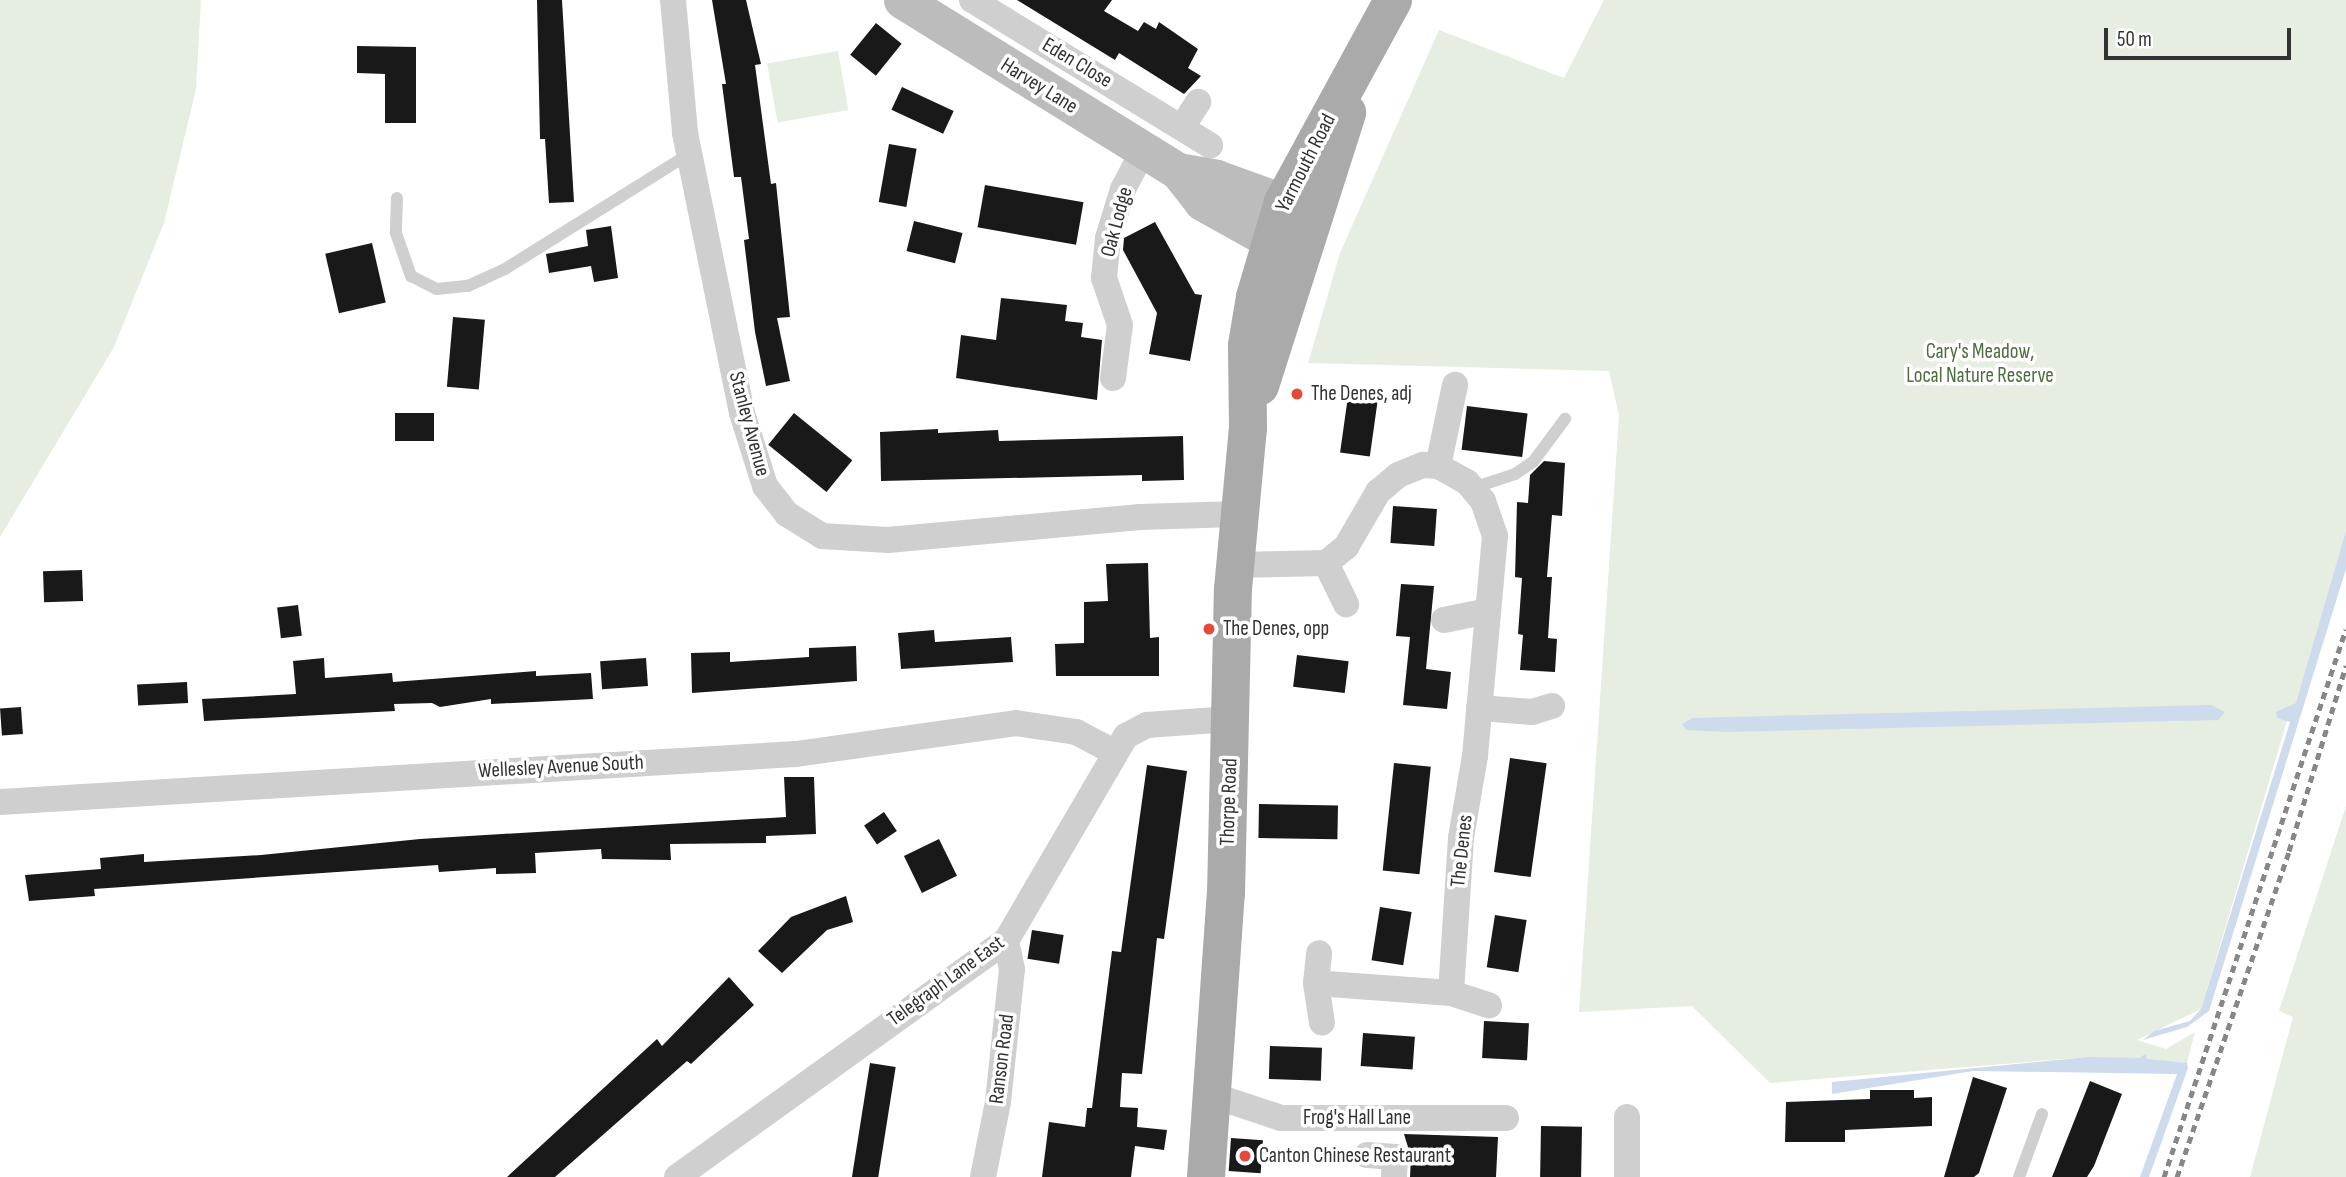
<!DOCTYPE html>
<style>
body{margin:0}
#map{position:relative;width:2346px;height:1177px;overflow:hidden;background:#fff;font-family:"Sofia Sans Condensed",sans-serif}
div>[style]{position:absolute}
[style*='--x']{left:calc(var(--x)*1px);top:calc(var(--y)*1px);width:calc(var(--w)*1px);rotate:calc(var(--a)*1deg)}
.green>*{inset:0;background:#e5eee0;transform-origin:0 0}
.water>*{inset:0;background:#cddbed}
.building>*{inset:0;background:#191919;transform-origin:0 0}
.lane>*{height:12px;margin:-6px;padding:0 6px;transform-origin:6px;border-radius:6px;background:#cfcfcf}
.street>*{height:26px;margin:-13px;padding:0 13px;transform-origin:13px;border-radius:13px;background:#cfcfcf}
.secondary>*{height:37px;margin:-18.5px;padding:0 18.5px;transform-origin:18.5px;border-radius:18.5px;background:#bcbcbc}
.primary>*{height:38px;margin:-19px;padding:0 19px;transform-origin:19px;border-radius:19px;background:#aaa}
.rail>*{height:5px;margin-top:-2.5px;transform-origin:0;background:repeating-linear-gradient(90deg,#878787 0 7px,transparent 0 12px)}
.dots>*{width:19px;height:19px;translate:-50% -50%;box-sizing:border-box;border:4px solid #fff;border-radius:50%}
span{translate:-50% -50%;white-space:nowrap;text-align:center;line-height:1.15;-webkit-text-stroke:7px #fff;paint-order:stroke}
.street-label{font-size:21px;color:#323232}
.park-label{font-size:21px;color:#4d6d3f}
.poi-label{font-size:21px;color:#323232}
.left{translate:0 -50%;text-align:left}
.scale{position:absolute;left:2104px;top:28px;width:187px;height:32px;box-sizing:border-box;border:4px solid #323232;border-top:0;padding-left:9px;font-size:21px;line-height:24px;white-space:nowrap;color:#323232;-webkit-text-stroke:5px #fff;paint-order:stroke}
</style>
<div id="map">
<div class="green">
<i style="clip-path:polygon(0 0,201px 0,196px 89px,164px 223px,114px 347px,0 537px)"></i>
<i style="clip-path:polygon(1604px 0,2346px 0,2346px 541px,2296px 720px,2287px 721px,2201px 1009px,2137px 1040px,2166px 1049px,2195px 1032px,2187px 1063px,2088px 1057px,1770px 1083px,1692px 1006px,1579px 1012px,1619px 416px,1609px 371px,1308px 363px,1340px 253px,1439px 30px,1564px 78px)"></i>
<i style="left:838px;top:51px;width:60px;height:72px;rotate:80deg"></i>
<i style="clip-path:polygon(2346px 806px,2346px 1177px,2250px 1177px,2293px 1017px,2279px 1011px)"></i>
</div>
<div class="water">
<i style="clip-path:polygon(2346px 531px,2346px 569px,2209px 1011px,2187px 1027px,2143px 1040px,2154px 1031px,2190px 1021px,2201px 1009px,2290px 722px,2277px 718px,2276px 712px,2296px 703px)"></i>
<i style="clip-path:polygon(2211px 705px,2225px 712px,2218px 720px,1726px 732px,1687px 730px,1682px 724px,1693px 718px)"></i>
<i style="clip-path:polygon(2145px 1054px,2147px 1059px,2187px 1063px,2188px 1068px,2149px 1177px,2140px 1177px,2177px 1074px,1973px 1071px,1832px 1094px,1832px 1082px,2088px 1057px,2140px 1058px)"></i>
</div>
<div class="building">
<i style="clip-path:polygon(537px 0,562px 0,574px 202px,549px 203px,545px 139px,540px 139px)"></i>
<i style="clip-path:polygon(712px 0,746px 0,761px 64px,755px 65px,771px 184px,776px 183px,790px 317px,777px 318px,790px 381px,766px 386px,755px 332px,744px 240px,749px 239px,741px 177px,734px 177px,722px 84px,726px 84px)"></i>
<i style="clip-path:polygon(1017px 0,1112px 0,1104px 11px,1138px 31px,1144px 22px,1156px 29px,1159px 22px,1198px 49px,1188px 68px,1201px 76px,1184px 94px,1119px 53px,1115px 60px)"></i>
<i style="left:876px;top:23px;width:33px;height:41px;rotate:39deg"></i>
<i style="clip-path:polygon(357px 46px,416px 47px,416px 123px,385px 123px,385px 74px,357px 73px)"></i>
<i style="left:902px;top:87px;width:57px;height:25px;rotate:25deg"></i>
<i style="left:889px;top:144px;width:28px;height:59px;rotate:10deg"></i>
<i style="left:985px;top:185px;width:100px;height:43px;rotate:10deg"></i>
<i style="left:914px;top:221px;width:50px;height:31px;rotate:14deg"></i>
<i style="clip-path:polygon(1155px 222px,1195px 294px,1202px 295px,1190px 361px,1149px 354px,1157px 313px,1123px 250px,1124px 238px)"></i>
<i style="clip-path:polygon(611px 226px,618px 278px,594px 282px,591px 266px,549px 273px,546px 254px,588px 246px,586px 230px)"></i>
<i style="left:372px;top:243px;width:61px;height:48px;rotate:77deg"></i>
<i style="clip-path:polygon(1001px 298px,1067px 305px,1065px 321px,1083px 323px,1081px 337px,1102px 340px,1097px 400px,956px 378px,961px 335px,996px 340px)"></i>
<i style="left:453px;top:317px;width:32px;height:70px;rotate:5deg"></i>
<i style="left:1349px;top:389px;width:30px;height:64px;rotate:8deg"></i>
<i style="left:1467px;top:406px;width:61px;height:44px;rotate:7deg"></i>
<i style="left:395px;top:413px;width:39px;height:28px"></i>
<i style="left:794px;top:413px;width:75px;height:41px;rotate:39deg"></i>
<i style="clip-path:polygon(938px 429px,938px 433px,998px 430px,999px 441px,1183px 436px,1184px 480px,1142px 481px,1142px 475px,881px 481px,880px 432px)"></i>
<i style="clip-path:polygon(1544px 461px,1565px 463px,1562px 516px,1552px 515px,1547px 577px,1552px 577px,1548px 638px,1557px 639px,1555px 672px,1520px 670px,1523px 635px,1518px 634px,1522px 578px,1515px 577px,1517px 502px,1528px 503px,1530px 475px)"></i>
<i style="left:1393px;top:506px;width:44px;height:37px;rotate:4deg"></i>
<i style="clip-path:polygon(1148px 563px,1150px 638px,1159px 637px,1159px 676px,1056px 676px,1055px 644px,1084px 643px,1084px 602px,1108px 601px,1106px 564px)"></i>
<i style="left:82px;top:570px;width:31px;height:39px;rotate:88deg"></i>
<i style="clip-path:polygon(1401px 584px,1434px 586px,1426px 669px,1451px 672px,1447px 709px,1403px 705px,1410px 637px,1396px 636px)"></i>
<i style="left:298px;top:605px;width:31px;height:21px;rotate:83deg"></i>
<i style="clip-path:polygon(934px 630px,935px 642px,1011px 637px,1013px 662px,901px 669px,898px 633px)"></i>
<i style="clip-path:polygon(856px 646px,857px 681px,692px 693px,691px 653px,730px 652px,730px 662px,809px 657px,809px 648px)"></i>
<i style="left:1297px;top:655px;width:52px;height:32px;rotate:7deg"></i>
<i style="clip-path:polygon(324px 658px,325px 678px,392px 673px,393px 682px,536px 671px,536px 676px,591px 673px,593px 699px,491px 704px,491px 699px,440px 707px,432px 703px,394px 704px,395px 711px,204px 721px,202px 699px,296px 694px,293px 661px)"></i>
<i style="left:646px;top:658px;width:28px;height:46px;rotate:86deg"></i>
<i style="left:187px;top:682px;width:21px;height:50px;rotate:87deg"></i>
<i style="left:21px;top:707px;width:27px;height:21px;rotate:86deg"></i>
<i style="left:1510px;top:758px;width:37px;height:115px;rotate:8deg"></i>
<i style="left:1394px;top:763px;width:37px;height:108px;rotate:6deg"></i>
<i style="clip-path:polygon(1147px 765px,1187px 771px,1164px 939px,1157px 938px,1142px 1074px,1122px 1073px,1120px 1107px,1138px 1108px,1137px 1127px,1167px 1130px,1164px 1150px,1135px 1146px,1131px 1177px,1042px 1177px,1049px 1122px,1085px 1127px,1087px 1108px,1092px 1108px,1112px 951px,1121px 952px)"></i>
<i style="clip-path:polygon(784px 777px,814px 777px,816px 834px,766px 836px,766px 843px,670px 844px,671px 860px,602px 859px,601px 849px,535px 853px,536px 873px,496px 874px,496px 868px,439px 872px,438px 865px,94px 889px,95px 896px,29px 901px,25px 875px,101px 869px,100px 858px,144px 854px,144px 862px,261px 855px,420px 839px,786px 817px)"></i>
<i style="left:1259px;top:804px;width:79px;height:34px;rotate:1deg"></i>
<i style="left:884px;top:812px;width:23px;height:24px;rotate:56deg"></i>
<i style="left:939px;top:839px;width:41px;height:39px;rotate:64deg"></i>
<i style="clip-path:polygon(846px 896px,853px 922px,827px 930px,782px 973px,758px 951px,791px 917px)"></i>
<i style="left:1380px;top:907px;width:32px;height:54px;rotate:9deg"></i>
<i style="left:1495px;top:915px;width:32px;height:53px;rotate:9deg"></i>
<i style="left:1032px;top:930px;width:32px;height:29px;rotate:9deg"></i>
<i style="clip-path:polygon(729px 977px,754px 1005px,691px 1064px,687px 1061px,555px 1177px,507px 1177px,657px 1039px,662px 1046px)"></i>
<i style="left:1484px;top:1021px;width:45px;height:37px;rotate:3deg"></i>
<i style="left:1363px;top:1033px;width:52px;height:33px;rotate:4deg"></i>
<i style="left:1270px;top:1046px;width:52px;height:33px;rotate:2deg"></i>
<i style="left:870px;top:1063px;width:26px;height:116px;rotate:9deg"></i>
<i style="clip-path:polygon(1973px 1077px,2007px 1088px,1979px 1173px,1974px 1177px,1944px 1177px)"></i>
<i style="clip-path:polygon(2090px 1081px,2122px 1094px,2094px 1166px,2087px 1177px,2052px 1177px)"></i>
<i style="clip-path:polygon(1870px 1090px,1914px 1090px,1914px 1098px,1932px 1097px,1932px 1126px,1845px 1130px,1845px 1142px,1785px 1142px,1786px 1102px,1870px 1099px)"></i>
<i style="left:1541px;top:1126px;width:41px;height:51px;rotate:1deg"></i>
<i style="clip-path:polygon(1404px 1134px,1498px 1137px,1496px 1177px,1410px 1177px,1411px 1157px)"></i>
<i style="left:1231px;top:1138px;width:32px;height:33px;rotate:4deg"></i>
</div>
<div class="lane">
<i style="--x:397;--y:198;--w:35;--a:92"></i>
<i style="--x:396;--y:233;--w:46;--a:70.8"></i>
<i style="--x:411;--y:276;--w:29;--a:27"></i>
<i style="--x:437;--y:289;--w:31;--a:-6"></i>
<i style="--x:468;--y:286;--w:41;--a:-24.7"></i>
<i style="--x:505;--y:269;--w:217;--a:-32"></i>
<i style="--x:1473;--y:488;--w:44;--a:-18.4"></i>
<i style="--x:1515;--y:474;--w:22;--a:-34"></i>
<i style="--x:1533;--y:462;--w:54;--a:-53.3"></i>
<i style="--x:2019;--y:1177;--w:67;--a:-69.9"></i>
</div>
<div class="street">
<i style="--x:673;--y:0;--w:134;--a:84.8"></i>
<i style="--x:685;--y:133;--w:286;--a:78.5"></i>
<i style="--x:742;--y:413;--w:77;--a:72.5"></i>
<i style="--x:765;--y:486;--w:36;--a:52"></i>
<i style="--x:787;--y:514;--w:41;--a:32.2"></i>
<i style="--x:822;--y:536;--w:66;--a:3.5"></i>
<i style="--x:888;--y:540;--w:253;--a:-5.2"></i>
<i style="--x:1140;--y:517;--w:97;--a:-1.8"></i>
<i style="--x:972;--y:0;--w:279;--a:31.4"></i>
<i style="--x:1182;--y:127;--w:30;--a:-57"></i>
<i style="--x:1113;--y:378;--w:53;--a:-82.5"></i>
<i style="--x:1120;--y:325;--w:50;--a:-108.8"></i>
<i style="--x:1104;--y:278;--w:40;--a:-84.3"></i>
<i style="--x:1108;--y:238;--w:51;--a:-73"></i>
<i style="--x:1123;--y:189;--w:43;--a:-62.2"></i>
<i style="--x:1438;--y:466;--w:83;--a:-78.1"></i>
<i style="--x:1326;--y:563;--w:46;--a:64"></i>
<i style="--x:1234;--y:565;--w:92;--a:-1.2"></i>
<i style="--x:1326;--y:563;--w:26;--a:-39"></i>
<i style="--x:1346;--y:547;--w:64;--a:-59.8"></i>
<i style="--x:1378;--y:492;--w:26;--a:-40"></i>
<i style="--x:1398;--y:475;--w:27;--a:-22"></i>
<i style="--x:1423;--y:465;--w:15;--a:4"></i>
<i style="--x:1438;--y:466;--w:33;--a:29"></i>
<i style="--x:1467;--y:482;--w:25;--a:50"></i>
<i style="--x:1483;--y:501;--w:37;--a:71"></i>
<i style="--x:1495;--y:536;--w:221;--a:95.2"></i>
<i style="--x:1475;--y:756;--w:83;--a:99.7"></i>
<i style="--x:1461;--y:838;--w:155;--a:93.7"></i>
<i style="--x:1451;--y:993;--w:135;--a:-175.8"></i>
<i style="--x:1316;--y:983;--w:30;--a:-84"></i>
<i style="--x:1444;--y:620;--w:45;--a:-11.6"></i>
<i style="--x:1479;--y:708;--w:53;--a:4.3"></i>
<i style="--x:1532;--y:712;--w:21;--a:-17"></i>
<i style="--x:0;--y:802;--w:797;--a:-3.45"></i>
<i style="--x:796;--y:754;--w:222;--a:-8"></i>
<i style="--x:1016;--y:723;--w:61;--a:8.5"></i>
<i style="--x:1076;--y:732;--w:43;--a:27.8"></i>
<i style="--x:1316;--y:983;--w:40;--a:81.5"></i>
<i style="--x:1451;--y:993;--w:40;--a:18"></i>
<i style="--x:1212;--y:1095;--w:73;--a:18.4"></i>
<i style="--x:1281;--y:1118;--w:225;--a:0"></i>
<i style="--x:1627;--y:1117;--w:60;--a:90"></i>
<i style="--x:1367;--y:1155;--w:28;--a:4"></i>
<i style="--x:1395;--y:1157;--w:20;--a:93"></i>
<i style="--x:677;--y:1177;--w:405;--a:-35.7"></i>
<i style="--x:1006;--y:941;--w:238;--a:-59.7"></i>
<i style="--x:1126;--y:736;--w:24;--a:-28"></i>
<i style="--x:1147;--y:725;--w:83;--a:-4.1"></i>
<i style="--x:983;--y:1177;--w:76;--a:-78.7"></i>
<i style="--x:998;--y:1102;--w:134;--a:-84"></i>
<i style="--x:1012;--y:969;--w:29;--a:-102"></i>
</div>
<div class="secondary">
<i style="--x:902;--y:0;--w:325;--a:31.8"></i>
<i style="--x:1178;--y:171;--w:39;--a:10"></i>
<i style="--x:1216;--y:178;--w:71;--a:19.7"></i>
<i style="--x:1178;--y:171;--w:39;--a:52"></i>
<i style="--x:1202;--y:202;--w:78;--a:29.2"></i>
</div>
<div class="primary">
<i style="--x:1260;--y:386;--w:287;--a:-72.3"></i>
<i style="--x:1206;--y:1177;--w:284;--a:-86"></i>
<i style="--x:1226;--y:894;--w:305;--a:-88.7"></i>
<i style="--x:1233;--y:589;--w:162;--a:-84.7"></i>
<i style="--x:1248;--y:428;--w:83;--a:-90.7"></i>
<i style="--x:1247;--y:345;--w:49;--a:-80.5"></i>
<i style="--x:1255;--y:297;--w:99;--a:-73.6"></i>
<i style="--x:1283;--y:202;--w:230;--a:-61.4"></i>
</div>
<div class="rail">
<i style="--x:2164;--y:1177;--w:577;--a:-71.63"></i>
<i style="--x:2177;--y:1177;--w:345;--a:-71"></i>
<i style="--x:2289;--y:851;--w:194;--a:-72.9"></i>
</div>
<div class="dots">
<i style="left:1297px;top:394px;background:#e34a39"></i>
<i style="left:1209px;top:629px;background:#e34a39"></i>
<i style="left:1245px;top:1156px;background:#e34a39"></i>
</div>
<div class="street-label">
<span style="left:1077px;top:63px;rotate:31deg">Eden Close</span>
<span style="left:1039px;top:86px;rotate:32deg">Harvey Lane</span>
<span style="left:1306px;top:163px;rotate:-63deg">Yarmouth Road</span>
<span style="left:1117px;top:222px;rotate:-75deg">Oak Lodge</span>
<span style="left:749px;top:424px;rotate:75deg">Stanley Avenue</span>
<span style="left:561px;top:767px;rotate:-3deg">Wellesley Avenue South</span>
<span style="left:1229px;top:802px;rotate:-88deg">Thorpe Road</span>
<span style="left:1462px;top:851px;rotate:-84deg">The Denes</span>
<span style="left:946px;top:981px;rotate:-36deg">Telegraph Lane East</span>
<span style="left:1002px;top:1059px;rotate:-83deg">Ranson Road</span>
<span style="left:1357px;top:1118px">Frog's Hall Lane</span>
</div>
<div class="park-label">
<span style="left:1980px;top:364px">Cary's Meadow,<br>Local Nature Reserve</span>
</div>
<div class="poi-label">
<span class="left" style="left:1311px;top:394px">The Denes, adj</span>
<span class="left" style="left:1223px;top:629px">The Denes, opp</span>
<span class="left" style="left:1259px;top:1156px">Canton Chinese Restaurant</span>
</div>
<div class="scale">50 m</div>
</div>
